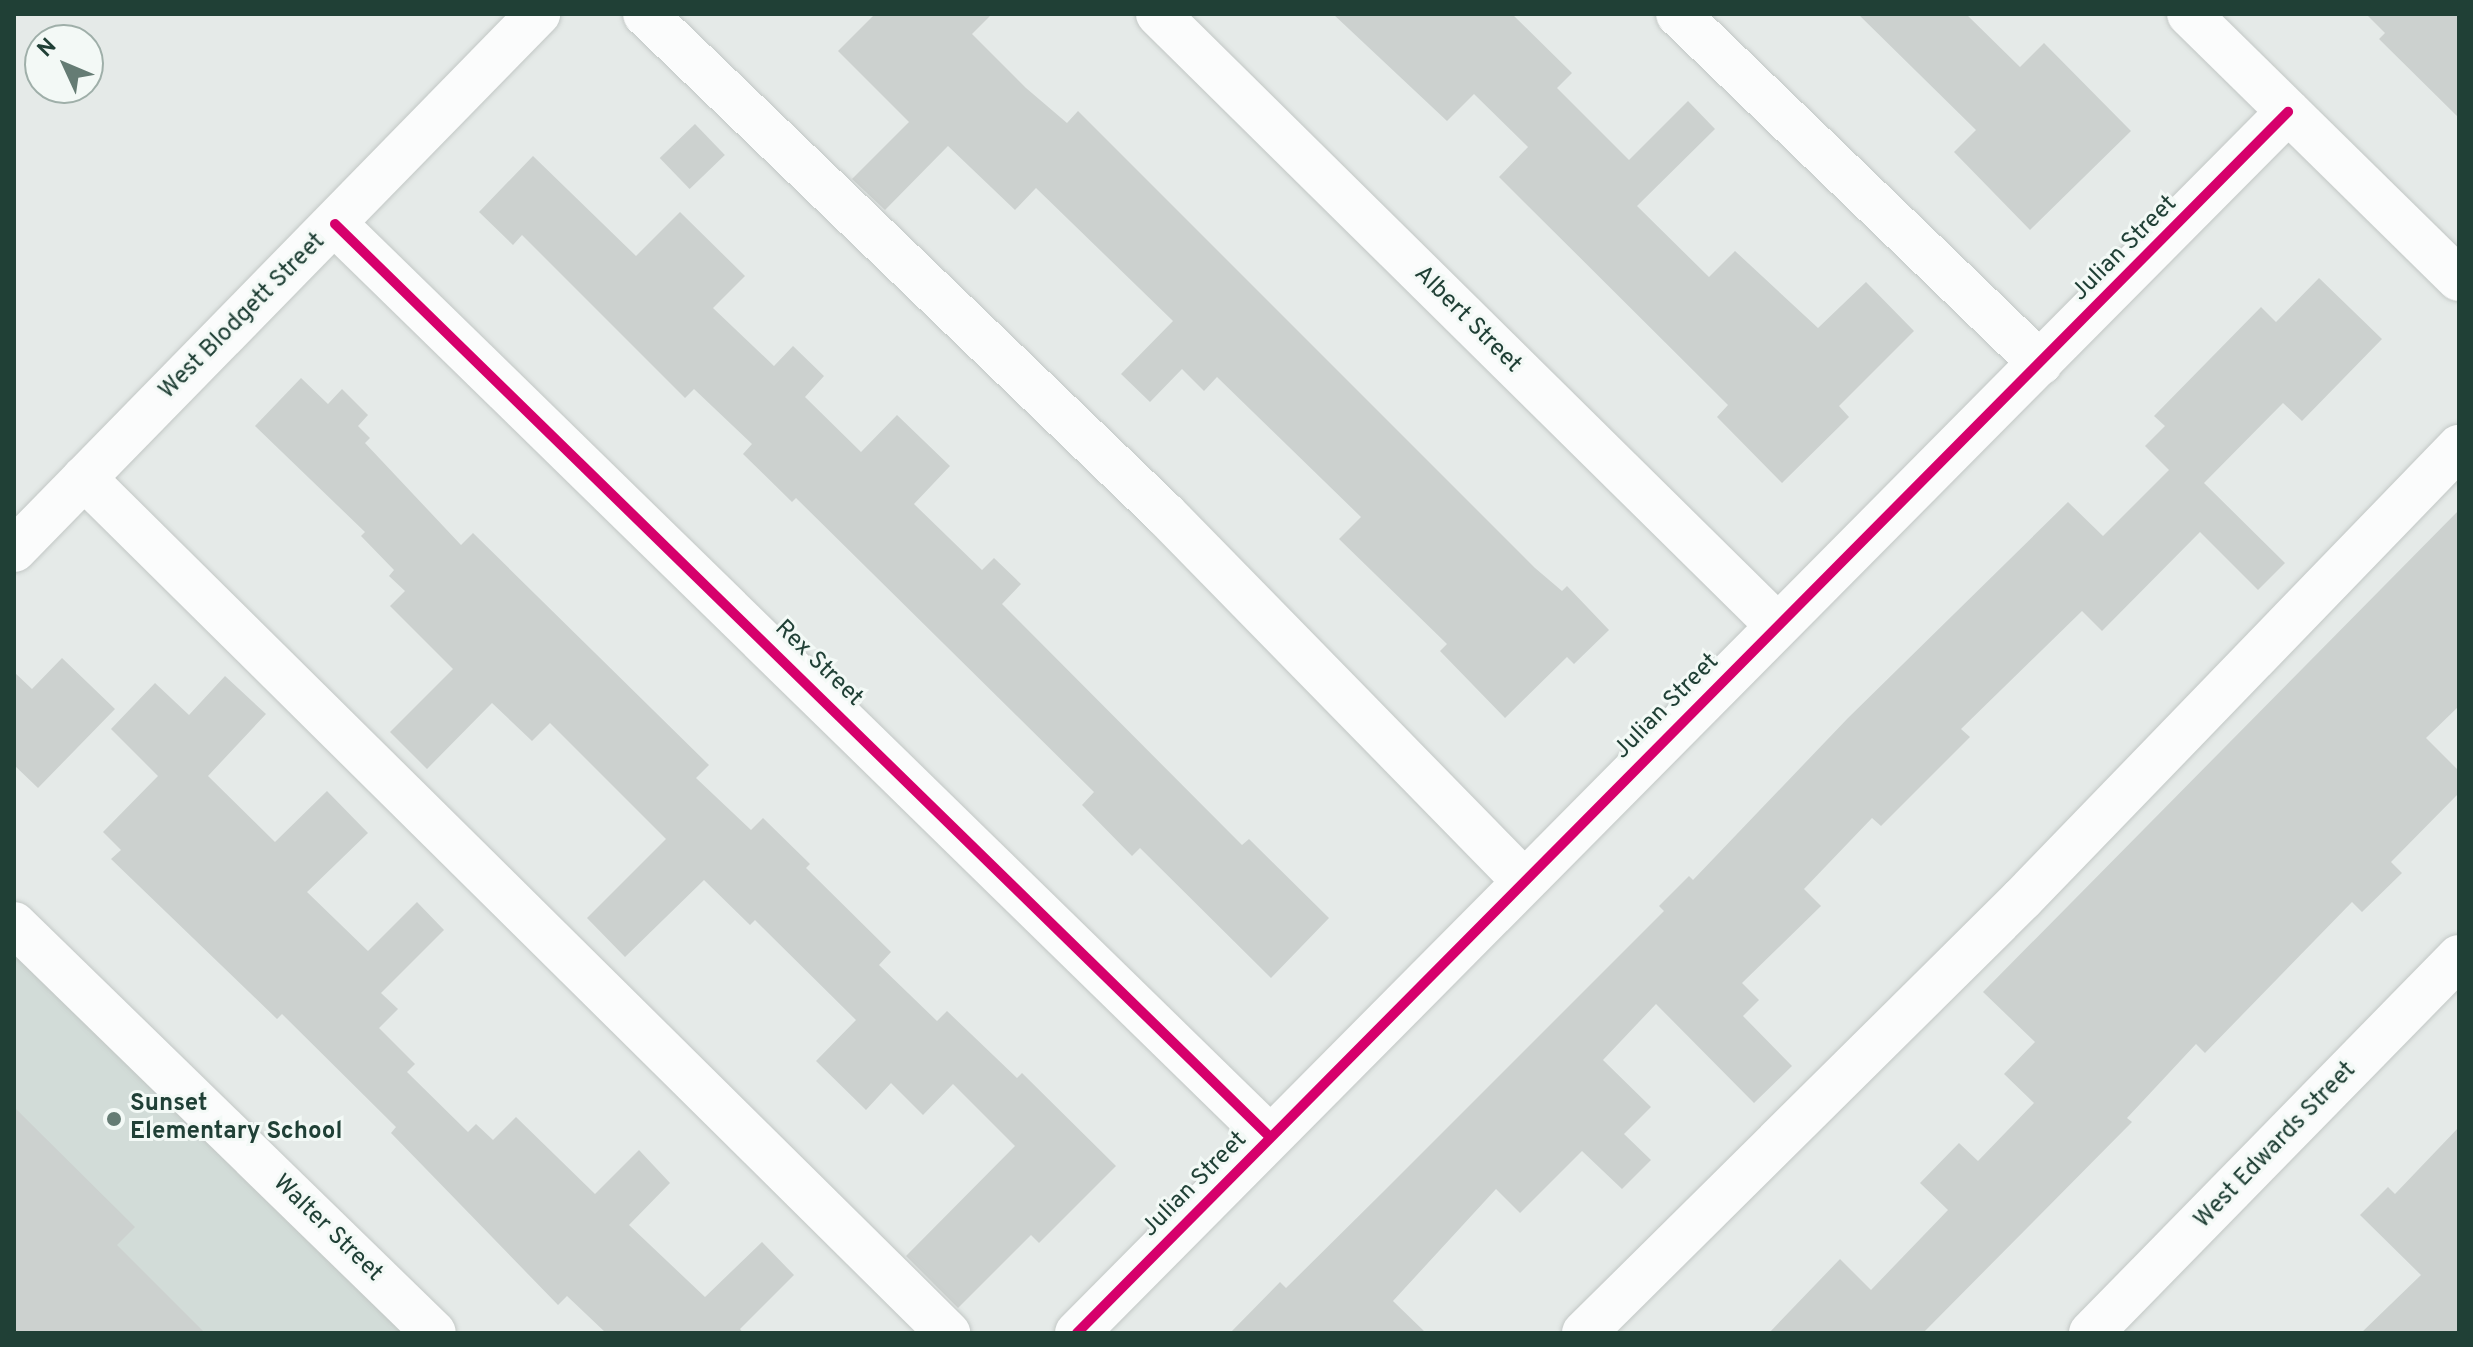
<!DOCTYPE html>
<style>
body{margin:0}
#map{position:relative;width:2473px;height:1347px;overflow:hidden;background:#e5eae8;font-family:Overpass,sans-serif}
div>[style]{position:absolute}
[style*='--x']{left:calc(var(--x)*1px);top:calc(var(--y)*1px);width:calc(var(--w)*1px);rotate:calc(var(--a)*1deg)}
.built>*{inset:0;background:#d2dcd8}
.building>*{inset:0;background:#ccd1cf;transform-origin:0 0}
.roads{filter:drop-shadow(0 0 2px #c2c7c5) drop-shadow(0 0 2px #c2c7c5)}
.minor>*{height:44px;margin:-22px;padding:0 22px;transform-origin:22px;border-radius:22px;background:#fbfcfc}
.cycleway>*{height:10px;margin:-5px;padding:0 5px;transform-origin:5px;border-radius:5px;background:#d6006c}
.dots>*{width:22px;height:22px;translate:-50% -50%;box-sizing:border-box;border:4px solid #f3f9f6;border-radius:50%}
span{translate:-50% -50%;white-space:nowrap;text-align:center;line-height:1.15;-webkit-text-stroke:6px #f3f9f6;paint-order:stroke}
.street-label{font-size:24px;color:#204036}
.poi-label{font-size:24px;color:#204036;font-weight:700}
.left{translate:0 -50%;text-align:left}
.frame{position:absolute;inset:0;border:16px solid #204036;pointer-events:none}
.north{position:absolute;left:24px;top:24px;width:80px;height:80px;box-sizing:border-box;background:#f3f9f6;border:2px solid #9fafa9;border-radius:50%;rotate:314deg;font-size:22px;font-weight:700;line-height:32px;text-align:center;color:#204036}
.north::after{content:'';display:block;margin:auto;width:28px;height:36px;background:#657c74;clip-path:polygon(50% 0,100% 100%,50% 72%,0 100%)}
</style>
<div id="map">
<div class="built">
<i style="clip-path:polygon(14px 924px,434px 1333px,14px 1333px)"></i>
</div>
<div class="building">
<i style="clip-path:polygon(875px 14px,992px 14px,972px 34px,1026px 88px,1067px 123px,1078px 111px,1535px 568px,1562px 591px,1567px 586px,1609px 630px,1574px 664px,1567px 657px,1505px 718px,1440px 651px,1447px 644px,1339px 539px,1361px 517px,1217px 377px,1204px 391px,1182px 369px,1150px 402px,1121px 374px,1173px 321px,1036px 188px,1015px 210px,948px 146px,885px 210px,852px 179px,909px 122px,838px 51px)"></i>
<i style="clip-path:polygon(1333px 14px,1512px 14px,1572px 73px,1557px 88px,1629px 160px,1688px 101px,1715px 129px,1637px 206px,1709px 277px,1735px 251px,1818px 328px,1866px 282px,1914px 331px,1839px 406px,1849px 417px,1782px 483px,1717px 417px,1728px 405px,1499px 177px,1528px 147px,1474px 94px,1447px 121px)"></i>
<i style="clip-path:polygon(1858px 14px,1966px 14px,2020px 67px,2044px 43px,2131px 131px,2030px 230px,1954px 152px,1976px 130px)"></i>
<i style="clip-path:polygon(2366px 14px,2459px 14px,2459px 118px,2379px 39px,2385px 33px)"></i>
<i style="left:695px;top:124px;width:43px;height:49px;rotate:46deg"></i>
<i style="clip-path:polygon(533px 156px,636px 256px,680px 212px,745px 276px,713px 308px,774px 366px,793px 346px,824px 376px,805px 397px,861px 452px,897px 415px,950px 466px,914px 504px,982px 570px,994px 558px,1021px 584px,1002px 604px,1242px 845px,1249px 839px,1329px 918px,1271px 978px,1140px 848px,1132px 856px,1082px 805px,1094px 792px,796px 498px,792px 502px,743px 454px,752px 444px,694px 389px,685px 398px,522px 235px,513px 245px,479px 212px)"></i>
<i style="clip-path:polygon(2319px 278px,2382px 339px,2302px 421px,2283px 403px,2204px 483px,2285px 563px,2258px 590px,2200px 532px,2102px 631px,2082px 611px,1961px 729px,1970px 737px,1881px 826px,1872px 818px,1804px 889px,1821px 906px,1742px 983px,1759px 1000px,1743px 1016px,1792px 1066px,1754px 1103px,1656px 1004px,1603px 1060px,1651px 1107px,1624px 1134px,1651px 1160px,1622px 1189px,1582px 1151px,1520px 1213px,1496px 1189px,1393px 1301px,1426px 1333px,1230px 1333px,1280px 1282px,1286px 1288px,1383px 1192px,1664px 911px,1659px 906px,1689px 876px,1693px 880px,1848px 718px,2068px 502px,2103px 536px,2169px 470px,2145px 446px,2165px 426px,2154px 416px,2261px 307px,2276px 322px)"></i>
<i style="clip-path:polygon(301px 378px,328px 404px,342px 389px,368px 415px,358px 426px,370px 438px,365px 443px,461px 545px,473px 533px,709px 765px,696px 778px,751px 830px,763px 818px,810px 864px,806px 868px,891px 952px,879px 965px,937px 1021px,947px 1011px,1017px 1078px,1022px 1073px,1116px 1166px,1039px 1243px,1031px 1235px,958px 1308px,906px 1256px,1015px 1146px,953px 1084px,923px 1115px,891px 1083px,866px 1110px,816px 1061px,856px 1020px,755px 920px,750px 925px,704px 880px,625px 957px,587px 918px,666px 839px,550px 723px,532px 741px,492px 703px,427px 769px,390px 732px,453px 669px,390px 606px,405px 591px,389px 576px,394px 570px,361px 536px,365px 532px,255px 426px)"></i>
<i style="clip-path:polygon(2459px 510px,2459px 706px,2426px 738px,2459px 771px,2459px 793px,2391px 862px,2402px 873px,2362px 912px,2352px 902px,2205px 1053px,2196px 1044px,2127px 1118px,2132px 1122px,1923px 1333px,1769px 1333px,1840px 1259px,1871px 1290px,1948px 1210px,1920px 1183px,1959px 1143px,1978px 1161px,2034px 1103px,2004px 1074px,2035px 1042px,1983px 992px)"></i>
<i style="clip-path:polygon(62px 658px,115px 709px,38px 788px,14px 765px,14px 672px,32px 689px)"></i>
<i style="clip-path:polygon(225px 676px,266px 714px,208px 776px,275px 842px,327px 791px,368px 833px,307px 892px,368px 951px,417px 902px,444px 930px,381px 993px,398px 1009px,379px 1028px,415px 1064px,407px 1072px,468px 1132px,476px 1124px,493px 1140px,516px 1117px,595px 1194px,639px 1150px,670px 1183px,629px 1225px,705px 1297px,762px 1242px,794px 1275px,740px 1329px,743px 1333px,606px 1333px,567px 1296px,558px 1305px,391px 1133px,396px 1127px,282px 1014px,277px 1019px,111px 859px,121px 850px,103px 832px,158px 776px,111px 729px,155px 683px,189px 715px)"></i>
<i style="clip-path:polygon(14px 1107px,135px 1227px,117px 1245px,205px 1333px,14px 1333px)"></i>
<i style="clip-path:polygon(2459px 1127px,2459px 1333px,2361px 1333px,2421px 1275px,2360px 1215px,2388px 1187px,2395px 1194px)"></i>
</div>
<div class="roads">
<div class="minor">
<i style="--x:645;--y:14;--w:721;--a:43.88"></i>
<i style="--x:1165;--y:514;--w:511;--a:45.63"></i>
<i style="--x:1158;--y:14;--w:870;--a:44.63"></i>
<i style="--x:1678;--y:14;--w:503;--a:43.95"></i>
<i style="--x:2189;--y:14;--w:378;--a:44.5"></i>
<i style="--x:335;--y:224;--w:1307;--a:44.32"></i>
<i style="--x:84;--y:478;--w:1216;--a:44.7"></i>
<i style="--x:14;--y:550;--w:750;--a:-45.65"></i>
<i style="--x:14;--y:924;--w:586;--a:44.24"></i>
<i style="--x:1077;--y:1333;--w:1720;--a:-45.24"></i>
<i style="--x:1584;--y:1333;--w:617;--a:-44.74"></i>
<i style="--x:2022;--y:899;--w:629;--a:-45.97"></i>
<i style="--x:2091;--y:1333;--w:526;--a:-45.62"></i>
</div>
</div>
<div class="cycleway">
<i style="--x:335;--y:224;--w:1307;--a:44.32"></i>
<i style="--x:1077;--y:1333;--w:1720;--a:-45.24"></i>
</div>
<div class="dots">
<i style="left:114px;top:1119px;background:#657c74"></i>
</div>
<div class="street-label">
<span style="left:2125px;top:249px;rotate:-45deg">Julian Street</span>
<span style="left:243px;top:317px;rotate:-45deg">West Blodgett Street</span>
<span style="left:1467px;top:320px;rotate:45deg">Albert Street</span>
<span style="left:818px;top:664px;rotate:44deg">Rex Street</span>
<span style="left:1667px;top:707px;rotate:-45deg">Julian Street</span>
<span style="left:2276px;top:1146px;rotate:-46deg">West Edwards Street</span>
<span style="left:1195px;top:1185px;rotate:-45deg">Julian Street</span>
<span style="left:327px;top:1229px;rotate:44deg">Walter Street</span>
</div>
<div class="poi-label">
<span class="left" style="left:130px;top:1119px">Sunset<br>Elementary School</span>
</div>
<div class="frame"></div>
<div class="north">N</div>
</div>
